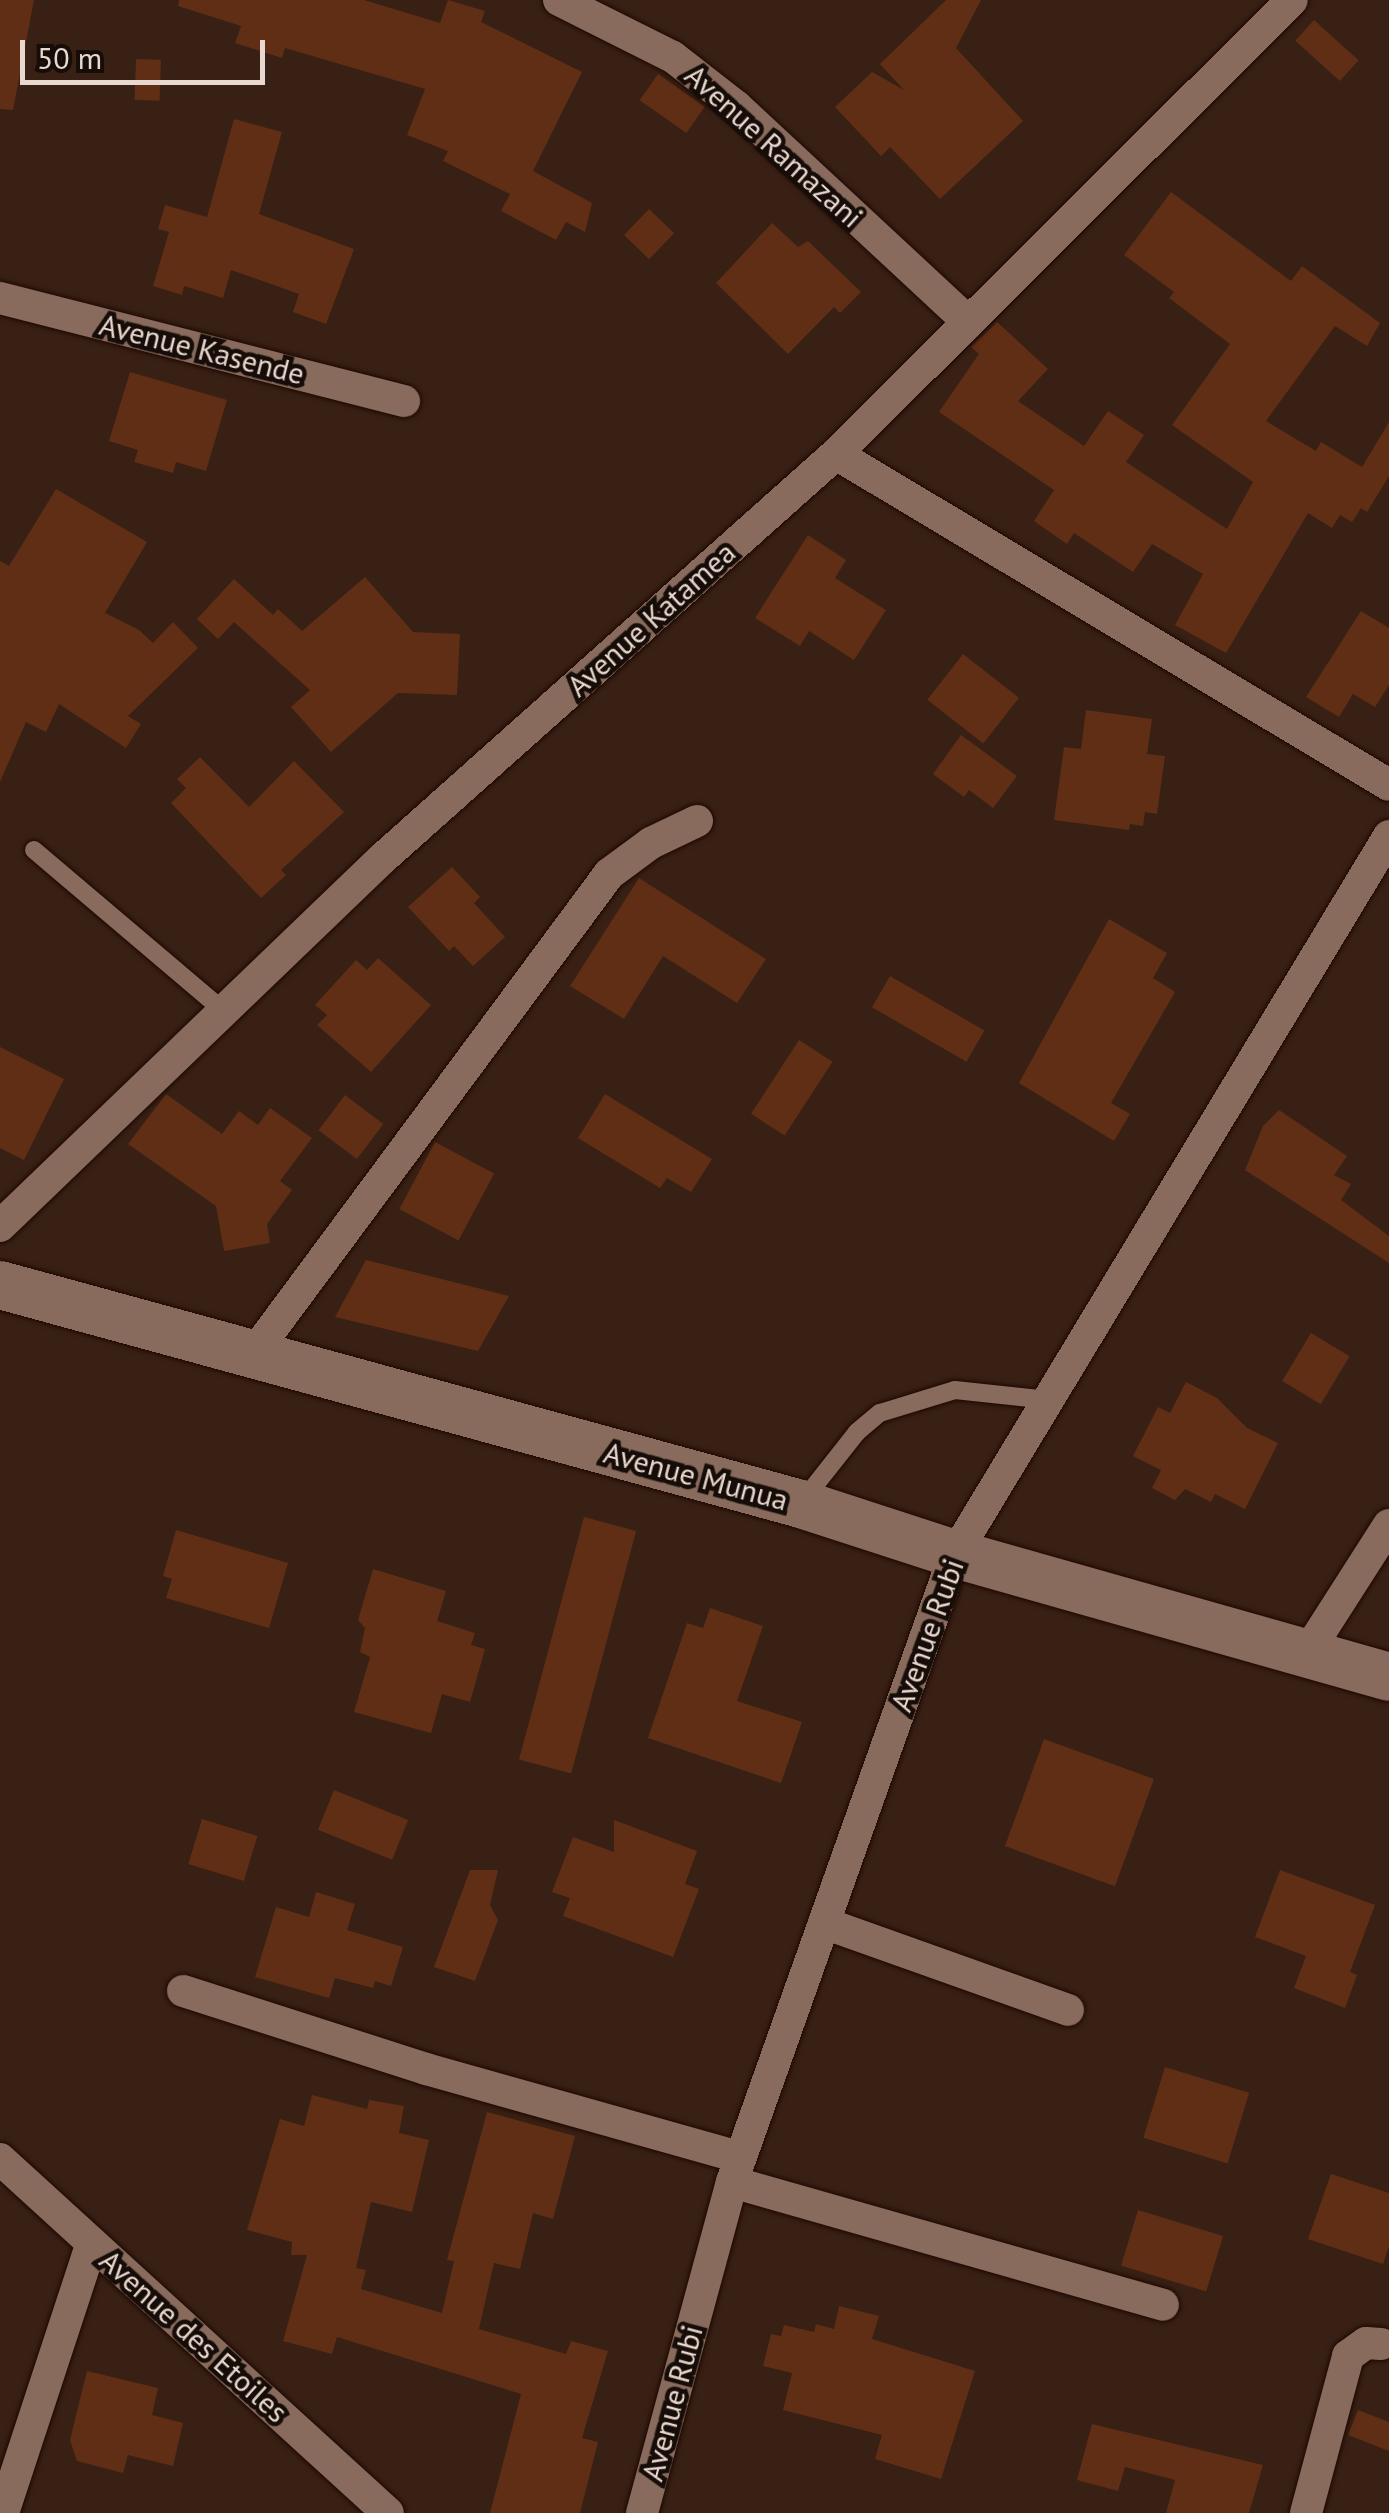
<!DOCTYPE html>
<style>
body{margin:0}
#map{position:relative;width:1389px;height:2513px;overflow:hidden;background:#382014;font-family:"PT Sans",sans-serif}
div>[style]{position:absolute}
[style*='--x']{left:calc(var(--x)*1px);top:calc(var(--y)*1px);width:calc(var(--w)*1px);rotate:calc(var(--a)*1deg)}
.building>*{inset:0;background:#5f2e15;transform-origin:0 0}
.roads{filter:drop-shadow(0 0 2px #1e0801) drop-shadow(0 0 2px #1e0801)}
.lane>*{height:18px;margin:-9px;padding:0 9px;transform-origin:9px;border-radius:9px;background:#886b5d}
.street>*{height:32px;margin:-16px;padding:0 16px;transform-origin:16px;border-radius:16px;background:#886b5d}
.secondary>*{height:48px;margin:-24px;padding:0 24px;transform-origin:24px;border-radius:24px;background:#886b5d}
span{translate:-50% -50%;white-space:nowrap;text-align:center;line-height:1.15;-webkit-text-stroke:9px #170d08;paint-order:stroke}
.street-label{font-size:30px;color:#e8d8d0}
.scale{position:absolute;left:20px;top:40px;width:245px;height:45px;box-sizing:border-box;border:5px solid #e8d8d0;border-top:0;padding-left:12px;font-size:30px;line-height:35px;white-space:nowrap;color:#e8d8d0;-webkit-text-stroke:8px #170d08;paint-order:stroke}
</style>
<div id="map">
<div class="building">
<i style="clip-path:polygon(0 0,34px 0,13px 110px,0 109px)"></i>
<i style="clip-path:polygon(179px 0,364px 0,440px 23px,448px 0,485px 11px,481px 22px,582px 72px,533px 171px,592px 203px,585px 232px,566px 222px,556px 240px,501px 211px,510px 194px,443px 161px,448px 151px,407px 135px,425px 89px,285px 48px,282px 58px,235px 43px,241px 26px,178px 6px)"></i>
<i style="clip-path:polygon(946px 0,981px 0,956px 48px,1023px 121px,940px 199px,890px 147px,881px 156px,835px 107px,872px 72px,904px 90px,880px 64px)"></i>
<i style="left:1314px;top:20px;width:60px;height:28px;rotate:42deg"></i>
<i style="left:136px;top:59px;width:25px;height:41px;rotate:2deg"></i>
<i style="left:658px;top:74px;width:57px;height:32px;rotate:35deg"></i>
<i style="clip-path:polygon(234px 119px,282px 132px,259px 214px,354px 249px,326px 324px,293px 312px,299px 294px,231px 270px,223px 298px,184px 286px,182px 295px,153px 286px,169px 232px,158px 229px,165px 205px,207px 217px)"></i>
<i style="clip-path:polygon(1171px 192px,1291px 281px,1302px 266px,1380px 323px,1367px 346px,1335px 326px,1266px 421px,1316px 451px,1321px 442px,1362px 467px,1389px 422px,1389px 476px,1367px 512px,1361px 508px,1352px 522px,1340px 515px,1332px 528px,1308px 513px,1226px 653px,1175px 625px,1203px 574px,1152px 544px,1133px 572px,1074px 533px,1067px 544px,1034px 521px,1054px 490px,939px 412px,979px 354px,971px 347px,997px 322px,1048px 369px,1018px 401px,1084px 446px,1108px 411px,1144px 435px,1126px 462px,1227px 529px,1253px 482px,1172px 425px,1230px 344px,1169px 298px,1174px 292px,1124px 255px)"></i>
<i style="left:649px;top:209px;width:35px;height:36px;rotate:44deg"></i>
<i style="clip-path:polygon(772px 223px,798px 247px,808px 241px,861px 292px,840px 313px,834px 307px,788px 354px,716px 283px)"></i>
<i style="clip-path:polygon(130px 372px,227px 400px,206px 471px,176px 462px,173px 473px,134px 462px,138px 450px,109px 441px)"></i>
<i style="clip-path:polygon(56px 489px,147px 542px,105px 613px,139px 630px,153px 643px,173px 622px,198px 648px,128px 716px,141px 724px,126px 748px,59px 704px,46px 732px,26px 722px,0 782px,0 561px,9px 566px)"></i>
<i style="clip-path:polygon(808px 535px,846px 560px,835px 578px,886px 610px,854px 660px,809px 631px,800px 646px,755px 618px)"></i>
<i style="clip-path:polygon(365px 577px,413px 632px,460px 634px,457px 695px,398px 693px,331px 752px,291px 707px,310px 690px,234px 622px,218px 639px,197px 619px,234px 579px,273px 615px,278px 609px,302px 631px)"></i>
<i style="clip-path:polygon(1361px 611px,1389px 628px,1389px 685px,1375px 707px,1353px 694px,1339px 717px,1306px 697px)"></i>
<i style="left:963px;top:654px;width:71px;height:58px;rotate:38deg"></i>
<i style="clip-path:polygon(1086px 710px,1152px 719px,1147px 754px,1165px 756px,1157px 814px,1145px 812px,1143px 826px,1130px 824px,1129px 830px,1054px 820px,1064px 747px,1081px 749px)"></i>
<i style="clip-path:polygon(961px 735px,1017px 776px,993px 808px,969px 790px,964px 797px,933px 774px)"></i>
<i style="clip-path:polygon(200px 757px,249px 807px,294px 761px,344px 812px,281px 870px,286px 875px,261px 898px,171px 803px,186px 788px,177px 779px)"></i>
<i style="clip-path:polygon(452px 867px,480px 897px,474px 903px,505px 937px,473px 966px,454px 946px,449px 951px,408px 907px)"></i>
<i style="clip-path:polygon(639px 878px,766px 959px,737px 1003px,663px 956px,624px 1019px,570px 986px)"></i>
<i style="clip-path:polygon(1109px 919px,1167px 953px,1153px 978px,1175px 992px,1111px 1103px,1130px 1114px,1114px 1141px,1019px 1083px)"></i>
<i style="clip-path:polygon(378px 958px,431px 1005px,371px 1072px,317px 1025px,327px 1015px,315px 1005px,356px 960px,367px 970px)"></i>
<i style="left:890px;top:976px;width:109px;height:36px;rotate:30deg"></i>
<i style="left:799px;top:1040px;width:40px;height:88px;rotate:33deg"></i>
<i style="clip-path:polygon(0 1047px,64px 1079px,24px 1160px,0 1148px)"></i>
<i style="clip-path:polygon(166px 1094px,222px 1134px,239px 1111px,258px 1125px,270px 1108px,312px 1138px,280px 1181px,292px 1190px,267px 1224px,270px 1243px,224px 1251px,216px 1206px,128px 1144px)"></i>
<i style="clip-path:polygon(605px 1094px,712px 1159px,691px 1192px,667px 1178px,660px 1188px,578px 1138px)"></i>
<i style="left:345px;top:1095px;width:48px;height:44px;rotate:37deg"></i>
<i style="clip-path:polygon(1279px 1110px,1347px 1156px,1334px 1175px,1351px 1184px,1341px 1200px,1389px 1236px,1389px 1263px,1245px 1170px,1263px 1126px)"></i>
<i style="left:435px;top:1142px;width:67px;height:76px;rotate:28deg"></i>
<i style="clip-path:polygon(366px 1260px,509px 1296px,478px 1351px,335px 1317px)"></i>
<i style="left:1311px;top:1333px;width:45px;height:56px;rotate:31deg"></i>
<i style="clip-path:polygon(1186px 1382px,1217px 1398px,1247px 1428px,1278px 1443px,1245px 1509px,1215px 1494px,1211px 1502px,1185px 1489px,1175px 1500px,1152px 1488px,1161px 1470px,1133px 1456px,1158px 1407px,1170px 1413px)"></i>
<i style="left:584px;top:1517px;width:54px;height:251px;rotate:15deg"></i>
<i style="clip-path:polygon(176px 1530px,288px 1563px,269px 1628px,166px 1598px,172px 1579px,163px 1576px)"></i>
<i style="clip-path:polygon(373px 1569px,446px 1591px,437px 1621px,475px 1633px,471px 1645px,485px 1649px,470px 1702px,442px 1694px,431px 1733px,354px 1712px,370px 1657px,360px 1652px,365px 1628px,358px 1620px)"></i>
<i style="clip-path:polygon(710px 1608px,763px 1626px,737px 1701px,802px 1722px,781px 1783px,648px 1738px,687px 1623px,703px 1628px)"></i>
<i style="left:1044px;top:1739px;width:117px;height:114px;rotate:20deg"></i>
<i style="left:334px;top:1790px;width:80px;height:43px;rotate:22deg"></i>
<i style="left:202px;top:1819px;width:58px;height:47px;rotate:17deg"></i>
<i style="clip-path:polygon(614px 1820px,697px 1851px,685px 1884px,699px 1889px,673px 1957px,563px 1916px,570px 1898px,552px 1892px,573px 1837px,614px 1852px)"></i>
<i style="clip-path:polygon(470px 1870px,498px 1870px,490px 1905px,498px 1920px,475px 1981px,434px 1967px)"></i>
<i style="clip-path:polygon(1280px 1870px,1375px 1905px,1350px 1972px,1357px 1975px,1345px 2008px,1294px 1988px,1306px 1956px,1255px 1937px)"></i>
<i style="clip-path:polygon(316px 1892px,355px 1904px,347px 1930px,403px 1947px,391px 1986px,375px 1981px,373px 1988px,335px 1978px,329px 1998px,255px 1977px,276px 1907px,309px 1917px)"></i>
<i style="left:1165px;top:2067px;width:88px;height:74px;rotate:17deg"></i>
<i style="clip-path:polygon(312px 2095px,367px 2109px,369px 2100px,404px 2106px,399px 2133px,429px 2140px,412px 2212px,371px 2202px,356px 2268px,366px 2270px,361px 2289px,442px 2313px,454px 2261px,447px 2260px,487px 2112px,575px 2136px,553px 2219px,533px 2213px,520px 2269px,494px 2263px,479px 2329px,566px 2354px,571px 2341px,608px 2351px,582px 2438px,598px 2442px,580px 2513px,490px 2513px,521px 2394px,337px 2337px,332px 2354px,283px 2341px,307px 2255px,291px 2255px,292px 2242px,247px 2230px,280px 2119px,304px 2126px)"></i>
<i style="clip-path:polygon(1331px 2174px,1389px 2193px,1389px 2246px,1383px 2264px,1308px 2239px)"></i>
<i style="left:1138px;top:2210px;width:89px;height:58px;rotate:17deg"></i>
<i style="clip-path:polygon(839px 2306px,879px 2316px,872px 2339px,975px 2371px,941px 2479px,875px 2459px,882px 2435px,783px 2410px,792px 2373px,763px 2366px,771px 2334px,781px 2336px,784px 2325px,814px 2332px,816px 2324px,834px 2329px)"></i>
<i style="clip-path:polygon(87px 2371px,158px 2388px,152px 2415px,183px 2423px,173px 2466px,128px 2455px,123px 2473px,77px 2461px,70px 2440px)"></i>
<i style="clip-path:polygon(1358px 2410px,1389px 2422px,1389px 2451px,1348px 2435px)"></i>
<i style="clip-path:polygon(1092px 2424px,1263px 2465px,1249px 2513px,1166px 2513px,1175px 2480px,1125px 2467px,1118px 2491px,1077px 2480px)"></i>
</div>
<div class="roads">
<div class="lane">
<i style="--x:34;--y:850;--w:249;--a:40.3"></i>
<i style="--x:801;--y:1503;--w:90;--a:-51.7"></i>
<i style="--x:857;--y:1432;--w:30;--a:-40"></i>
<i style="--x:880;--y:1413;--w:78;--a:-17"></i>
<i style="--x:955;--y:1390;--w:94;--a:6.1"></i>
</div>
<div class="street">
<i style="--x:559;--y:0;--w:127;--a:26.6"></i>
<i style="--x:673;--y:57;--w:81;--a:38"></i>
<i style="--x:737;--y:107;--w:316;--a:42.9"></i>
<i style="--x:0;--y:298;--w:417;--a:14.3"></i>
<i style="--x:836;--y:454;--w:644;--a:30.9"></i>
<i style="--x:0;--y:1226;--w:531;--a:-43.86"></i>
<i style="--x:383;--y:858;--w:607;--a:-41.73"></i>
<i style="--x:836;--y:454;--w:643;--a:-44.87"></i>
<i style="--x:251;--y:1357;--w:601;--a:-53.45"></i>
<i style="--x:609;--y:874;--w:52;--a:-36.4"></i>
<i style="--x:651;--y:843;--w:51;--a:-25.6"></i>
<i style="--x:1307;--y:1653;--w:152;--a:-57.4"></i>
<i style="--x:824;--y:1923;--w:259;--a:19.6"></i>
<i style="--x:183;--y:1991;--w:255;--a:17.8"></i>
<i style="--x:426;--y:2069;--w:326;--a:15.7"></i>
<i style="--x:0;--y:2159;--w:525;--a:42.38"></i>
<i style="--x:732;--y:2182;--w:448;--a:15.9"></i>
<i style="--x:3;--y:2513;--w:284;--a:-71.8"></i>
<i style="--x:642;--y:2513;--w:343;--a:-74.8"></i>
<i style="--x:732;--y:2182;--w:666;--a:-70.45"></i>
<i style="--x:955;--y:1554;--w:839;--a:-58.85"></i>
<i style="--x:1306;--y:2513;--w:163;--a:-75"></i>
<i style="--x:1348;--y:2356;--w:22;--a:-36"></i>
<i style="--x:1366;--y:2343;--w:15;--a:4"></i>
</div>
<div class="secondary">
<i style="--x:0;--y:1285;--w:830;--a:15.29"></i>
<i style="--x:801;--y:1504;--w:162;--a:18"></i>
<i style="--x:955;--y:1554;--w:451;--a:15.8"></i>
</div>
</div>
<div class="street-label">
<span style="left:774px;top:146px;rotate:42deg">Avenue Ramazani</span>
<span style="left:202px;top:349px;rotate:14deg">Avenue Kasende</span>
<span style="left:651px;top:619px;rotate:-42deg">Avenue Katamea</span>
<span style="left:696px;top:1476px;rotate:15deg">Avenue Munua</span>
<span style="left:927px;top:1635px;rotate:-70deg">Avenue Rubi</span>
<span style="left:194px;top:2336px;rotate:42deg">Avenue des Etoiles</span>
<span style="left:672px;top:2403px;rotate:-75deg">Avenue Rubi</span>
</div>
<div class="scale">50 m</div>
</div>
